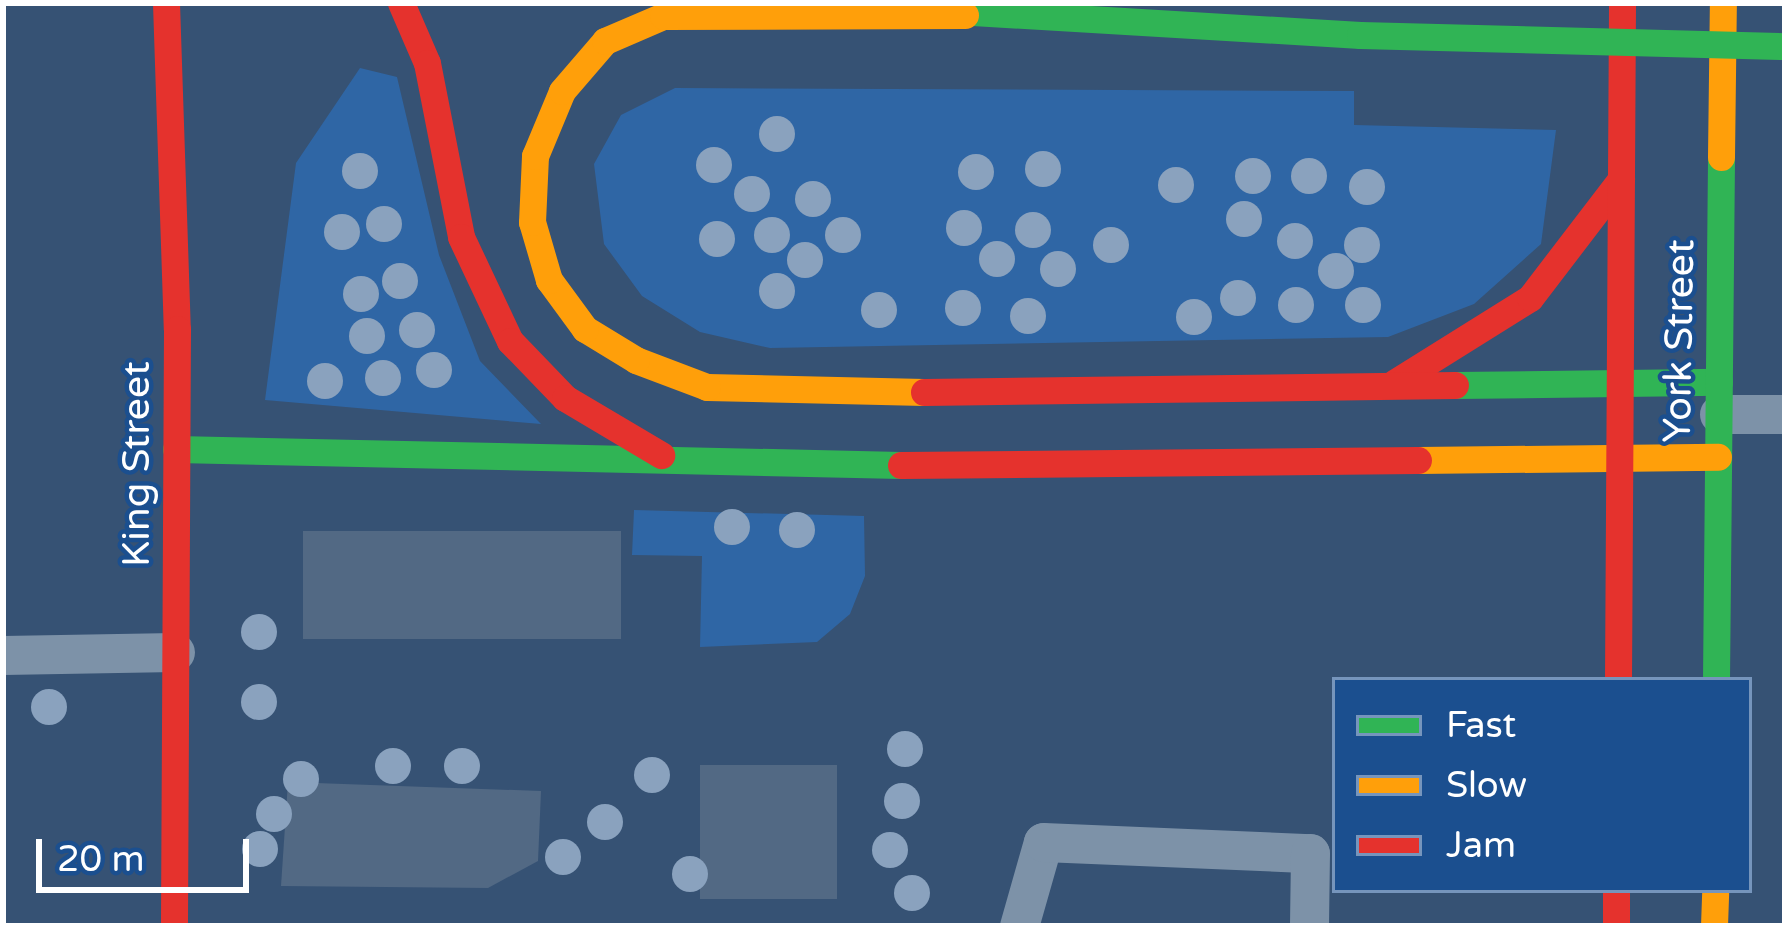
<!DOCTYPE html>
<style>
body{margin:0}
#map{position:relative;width:1788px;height:929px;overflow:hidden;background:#365274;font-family:"Varela Round",sans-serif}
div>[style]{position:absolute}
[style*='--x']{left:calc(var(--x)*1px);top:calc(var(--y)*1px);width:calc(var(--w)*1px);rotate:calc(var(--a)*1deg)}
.green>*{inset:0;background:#2f66a5}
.building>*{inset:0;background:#526984;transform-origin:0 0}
.lane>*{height:39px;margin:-19.5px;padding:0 19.5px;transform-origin:19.5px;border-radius:19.5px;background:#7d92a8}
.fast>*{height:27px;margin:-13.5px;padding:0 13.5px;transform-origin:13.5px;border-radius:13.5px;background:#30b455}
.slow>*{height:27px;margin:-13.5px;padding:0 13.5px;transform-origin:13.5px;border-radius:13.5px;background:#ff9f0a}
.jam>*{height:27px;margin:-13.5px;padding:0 13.5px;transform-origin:13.5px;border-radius:13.5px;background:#e5322d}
.fast-bridge>*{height:27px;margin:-13.5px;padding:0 13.5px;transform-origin:13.5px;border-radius:13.5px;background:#30b455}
.trees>*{width:36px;height:36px;margin:-18px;border-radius:50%;background:#8aa2be}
span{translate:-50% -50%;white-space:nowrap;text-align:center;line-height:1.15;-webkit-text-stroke:9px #1b4f8f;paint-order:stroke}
.street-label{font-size:39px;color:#fff}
.frame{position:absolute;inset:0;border:6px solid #fff;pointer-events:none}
.legend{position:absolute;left:1332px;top:677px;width:420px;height:216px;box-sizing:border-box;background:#1b4f8f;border:3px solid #7695bc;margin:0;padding:15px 21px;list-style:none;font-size:36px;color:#fff}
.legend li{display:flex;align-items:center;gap:24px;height:60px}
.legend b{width:60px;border:3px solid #7695bc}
.scale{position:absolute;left:36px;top:839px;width:213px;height:54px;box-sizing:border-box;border:6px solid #fff;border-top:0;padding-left:15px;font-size:36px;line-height:42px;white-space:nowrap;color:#fff;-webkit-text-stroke:9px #1b4f8f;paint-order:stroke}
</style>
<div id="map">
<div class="green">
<i style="clip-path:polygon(360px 68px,397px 77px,439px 255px,480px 361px,541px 424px,265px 400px,296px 163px)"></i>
<i style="clip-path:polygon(675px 88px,1354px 91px,1354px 125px,1556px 130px,1541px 244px,1474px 304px,1388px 337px,770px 348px,700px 332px,642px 296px,604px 244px,594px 164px,621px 115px)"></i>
<i style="clip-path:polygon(634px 510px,864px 516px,865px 576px,850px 614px,817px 642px,700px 647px,702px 556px,632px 555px)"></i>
</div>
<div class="building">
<i style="left:303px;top:531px;width:318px;height:108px"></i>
<i style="left:700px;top:765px;width:137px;height:134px"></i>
<i style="clip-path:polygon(288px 782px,541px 791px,538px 861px,488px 888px,281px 886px)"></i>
</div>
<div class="lane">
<i style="--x:1719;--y:414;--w:66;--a:0"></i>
<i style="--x:3;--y:655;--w:172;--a:-1"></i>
<i style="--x:1019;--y:926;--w:87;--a:-74.1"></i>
<i style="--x:1043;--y:842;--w:267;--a:2.4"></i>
<i style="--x:1310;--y:853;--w:73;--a:90.8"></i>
</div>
<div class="fast">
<i style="--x:923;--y:9;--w:438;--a:3.4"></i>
<i style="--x:1455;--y:385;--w:264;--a:-0.7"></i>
<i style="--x:176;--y:449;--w:725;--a:1.26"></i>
<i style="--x:1716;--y:680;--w:523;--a:-89.45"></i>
</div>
<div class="slow">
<i style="--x:1721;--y:157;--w:154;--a:-89.3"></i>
<i style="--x:924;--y:392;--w:217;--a:-178.7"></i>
<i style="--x:707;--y:387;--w:76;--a:-159.2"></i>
<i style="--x:636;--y:360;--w:60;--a:-148.7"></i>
<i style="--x:585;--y:329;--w:61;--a:-126.3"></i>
<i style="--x:549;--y:280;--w:60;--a:-106.3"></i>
<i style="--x:532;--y:222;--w:66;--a:-87.4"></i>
<i style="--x:535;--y:156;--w:70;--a:-67.4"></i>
<i style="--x:562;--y:91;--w:66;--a:-49.3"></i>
<i style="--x:605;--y:41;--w:63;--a:-23.3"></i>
<i style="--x:663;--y:16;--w:302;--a:-0.2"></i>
<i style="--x:1418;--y:460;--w:300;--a:-0.6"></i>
<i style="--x:1714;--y:926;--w:36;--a:-88"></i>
</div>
<div class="jam">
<i style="--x:166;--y:3;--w:326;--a:88.1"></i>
<i style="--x:177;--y:329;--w:597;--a:90.29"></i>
<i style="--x:401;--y:3;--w:65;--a:66.6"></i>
<i style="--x:427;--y:63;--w:177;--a:78.9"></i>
<i style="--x:461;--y:237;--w:115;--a:64.8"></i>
<i style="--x:510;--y:341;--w:79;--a:46"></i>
<i style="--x:565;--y:398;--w:112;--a:30.7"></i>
<i style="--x:1394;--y:383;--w:160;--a:-32"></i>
<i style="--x:1530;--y:298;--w:150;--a:-52.6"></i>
<i style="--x:924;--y:392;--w:531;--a:-0.76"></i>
<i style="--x:901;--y:465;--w:517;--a:-0.55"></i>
<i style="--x:1618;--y:680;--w:677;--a:-89.66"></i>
<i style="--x:1616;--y:890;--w:36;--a:90"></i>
</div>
<div class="fast-bridge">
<i style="--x:1360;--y:35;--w:425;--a:1.5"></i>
</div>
<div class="trees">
<i style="left:777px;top:134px"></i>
<i style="left:714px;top:165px"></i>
<i style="left:1043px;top:169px"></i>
<i style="left:360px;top:171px"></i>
<i style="left:976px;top:172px"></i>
<i style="left:1253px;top:176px"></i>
<i style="left:1309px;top:176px"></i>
<i style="left:1176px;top:185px"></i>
<i style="left:1367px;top:187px"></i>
<i style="left:752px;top:194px"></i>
<i style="left:813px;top:199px"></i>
<i style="left:1244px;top:219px"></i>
<i style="left:384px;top:224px"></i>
<i style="left:964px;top:228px"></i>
<i style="left:1033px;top:230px"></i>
<i style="left:342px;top:232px"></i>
<i style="left:772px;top:235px"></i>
<i style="left:843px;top:235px"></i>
<i style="left:717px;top:239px"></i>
<i style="left:1295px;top:241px"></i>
<i style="left:1111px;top:245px"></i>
<i style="left:1362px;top:245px"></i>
<i style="left:997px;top:259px"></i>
<i style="left:805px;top:260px"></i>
<i style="left:1058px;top:269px"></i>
<i style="left:1336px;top:271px"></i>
<i style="left:400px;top:281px"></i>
<i style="left:777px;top:291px"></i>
<i style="left:361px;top:294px"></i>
<i style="left:1238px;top:298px"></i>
<i style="left:1296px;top:305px"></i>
<i style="left:1363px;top:305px"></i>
<i style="left:963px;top:308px"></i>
<i style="left:879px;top:310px"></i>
<i style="left:1028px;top:316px"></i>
<i style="left:1194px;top:317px"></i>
<i style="left:417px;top:330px"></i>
<i style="left:367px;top:336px"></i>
<i style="left:434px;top:370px"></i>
<i style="left:383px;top:378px"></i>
<i style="left:325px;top:381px"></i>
<i style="left:732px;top:527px"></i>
<i style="left:797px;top:530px"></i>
<i style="left:259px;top:632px"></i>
<i style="left:259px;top:702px"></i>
<i style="left:49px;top:707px"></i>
<i style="left:905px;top:749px"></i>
<i style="left:393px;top:766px"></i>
<i style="left:462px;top:766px"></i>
<i style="left:652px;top:775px"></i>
<i style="left:301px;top:779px"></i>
<i style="left:902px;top:801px"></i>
<i style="left:274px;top:814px"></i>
<i style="left:605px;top:822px"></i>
<i style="left:260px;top:849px"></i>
<i style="left:890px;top:850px"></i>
<i style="left:563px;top:857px"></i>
<i style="left:690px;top:874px"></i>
<i style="left:912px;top:893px"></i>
</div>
<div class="street-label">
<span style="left:1680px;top:341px;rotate:-89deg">York Street</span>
<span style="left:137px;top:464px;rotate:-90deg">King Street</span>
</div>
<div class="frame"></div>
<ul class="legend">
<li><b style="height:15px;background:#30b455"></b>Fast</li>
<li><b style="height:15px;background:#ff9f0a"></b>Slow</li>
<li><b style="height:15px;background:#e5322d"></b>Jam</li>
</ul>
<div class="scale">20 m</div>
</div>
